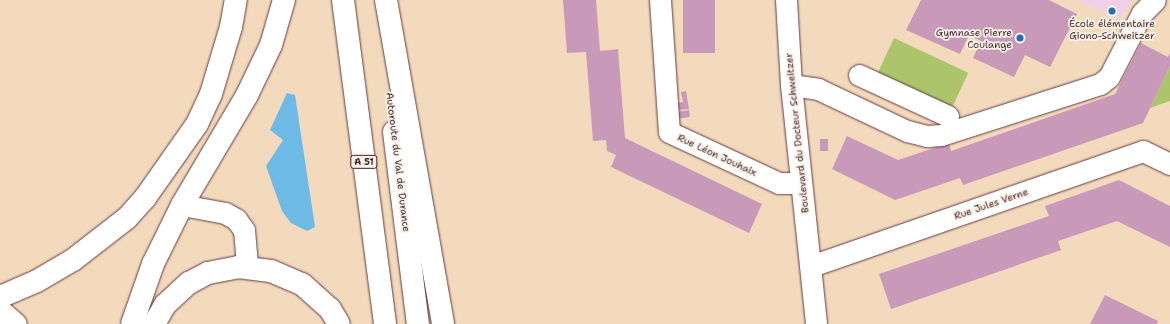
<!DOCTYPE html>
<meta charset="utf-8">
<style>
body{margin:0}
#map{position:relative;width:1170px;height:324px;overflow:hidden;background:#f4dabd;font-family:"Shantell Sans",sans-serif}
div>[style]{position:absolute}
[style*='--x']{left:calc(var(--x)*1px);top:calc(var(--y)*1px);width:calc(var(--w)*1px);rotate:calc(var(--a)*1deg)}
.built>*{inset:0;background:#efd0e6}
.green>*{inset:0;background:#acc56b;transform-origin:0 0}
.water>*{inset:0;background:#6dbae7}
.building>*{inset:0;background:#c999ba;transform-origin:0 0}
.roads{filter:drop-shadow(0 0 1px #643b41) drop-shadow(0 0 1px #643b41)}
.minor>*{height:21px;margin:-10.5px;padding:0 10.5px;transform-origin:10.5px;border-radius:10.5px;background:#fff}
.highway>*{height:22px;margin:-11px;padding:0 11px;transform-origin:11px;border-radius:11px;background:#fff}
.dots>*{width:11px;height:11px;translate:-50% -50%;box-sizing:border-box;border:2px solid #f7f3e8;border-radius:50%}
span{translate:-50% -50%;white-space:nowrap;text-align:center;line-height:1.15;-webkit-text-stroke:3.5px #f7f3e8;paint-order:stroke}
.shield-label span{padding:1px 3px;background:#f7f3e8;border:1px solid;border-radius:3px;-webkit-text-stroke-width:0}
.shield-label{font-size:9px;color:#4a1f2b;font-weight:700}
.poi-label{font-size:10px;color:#4a1f2b}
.right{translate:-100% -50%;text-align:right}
.street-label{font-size:10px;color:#4a1f2b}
</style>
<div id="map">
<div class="built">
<i style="clip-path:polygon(1077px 0,1132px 0,1119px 20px)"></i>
</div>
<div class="green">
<i style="left:894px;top:38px;width:82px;height:40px;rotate:25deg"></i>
<i style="clip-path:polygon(1170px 66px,1170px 101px,1150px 108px)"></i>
</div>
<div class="water">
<i style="clip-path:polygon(287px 93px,295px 95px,315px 227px,307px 231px,291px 223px,282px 211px,266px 166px,283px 140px,270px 130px)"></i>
</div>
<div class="building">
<i style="clip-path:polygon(563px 0,596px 0,600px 51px,618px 49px,625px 138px,762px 204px,749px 233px,611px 167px,616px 155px,607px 151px,606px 140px,593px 141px,586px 52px,567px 53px)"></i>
<i style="left:683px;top:0;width:32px;height:53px"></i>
<i style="clip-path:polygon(921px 0,1049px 0,1077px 14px,1050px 67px,1025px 55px,1014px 77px,973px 58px,981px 41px,969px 35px,960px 54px,906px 30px)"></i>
<i style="clip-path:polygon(1141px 43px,1168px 57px,1170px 53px,1170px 66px,1143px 123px,963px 185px,960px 178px,895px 200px,832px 169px,847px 136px,898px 160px,949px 143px,951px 151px,1115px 94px)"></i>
<i style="clip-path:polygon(686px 91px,689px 109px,677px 110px,676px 103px,683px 102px,681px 92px)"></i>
<i style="left:689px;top:110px;width:7px;height:14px;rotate:82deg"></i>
<i style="left:820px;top:139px;width:8px;height:12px"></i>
<i style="clip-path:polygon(1119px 180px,1170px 206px,1170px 247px,1117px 221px,1058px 241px,1061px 250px,891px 309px,879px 274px,1049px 216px,1045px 206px)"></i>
<i style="clip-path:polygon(1105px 295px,1158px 321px,1157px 324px,1090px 324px)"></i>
</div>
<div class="roads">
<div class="minor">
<i style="--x:660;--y:0;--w:132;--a:86.1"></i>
<i style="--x:669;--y:132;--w:121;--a:24.9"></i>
<i style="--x:779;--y:183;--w:22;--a:0"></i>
<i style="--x:786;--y:0;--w:85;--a:86.6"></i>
<i style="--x:791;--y:85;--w:240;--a:84"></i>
<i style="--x:859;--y:75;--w:98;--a:24.7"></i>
<i style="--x:791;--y:85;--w:27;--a:8"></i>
<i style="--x:818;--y:89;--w:98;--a:25.3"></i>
<i style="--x:907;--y:131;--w:21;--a:14"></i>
<i style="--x:927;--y:136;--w:14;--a:-4"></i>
<i style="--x:941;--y:135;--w:167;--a:-17.8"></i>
<i style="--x:1100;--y:84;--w:11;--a:-38"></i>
<i style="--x:1109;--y:77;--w:72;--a:-62.7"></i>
<i style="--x:1142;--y:13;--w:18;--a:-45"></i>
<i style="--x:182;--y:205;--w:44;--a:10.5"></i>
<i style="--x:225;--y:213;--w:13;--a:29"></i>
<i style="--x:236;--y:219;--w:14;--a:54"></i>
<i style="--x:244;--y:230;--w:37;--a:85"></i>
<i style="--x:811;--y:266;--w:351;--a:-19.1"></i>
<i style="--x:1143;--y:151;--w:30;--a:26"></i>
<i style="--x:0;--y:310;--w:21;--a:41"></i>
</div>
<div class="highway">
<i style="--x:343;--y:0;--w:327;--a:82.6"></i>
<i style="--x:386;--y:0;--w:329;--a:80"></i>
<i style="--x:394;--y:132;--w:193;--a:82.9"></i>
<i style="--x:0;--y:297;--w:40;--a:-23.4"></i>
<i style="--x:37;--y:281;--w:42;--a:-30.3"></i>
<i style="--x:73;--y:260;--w:68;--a:-37.9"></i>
<i style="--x:127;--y:218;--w:27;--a:-48"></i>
<i style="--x:145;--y:198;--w:90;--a:-54.9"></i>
<i style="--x:197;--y:124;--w:33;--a:-65"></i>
<i style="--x:211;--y:94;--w:70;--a:-73.4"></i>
<i style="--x:231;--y:27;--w:27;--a:-80"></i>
<i style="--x:132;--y:324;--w:64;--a:-70.7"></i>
<i style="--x:153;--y:264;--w:66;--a:-63.8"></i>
<i style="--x:182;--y:205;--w:128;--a:-59.4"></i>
<i style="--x:247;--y:95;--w:55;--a:-64.4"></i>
<i style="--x:271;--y:45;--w:47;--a:-73.9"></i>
<i style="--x:154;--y:324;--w:22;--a:-60"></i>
<i style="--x:165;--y:305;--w:33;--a:-43"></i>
<i style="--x:189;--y:283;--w:21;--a:-28"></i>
<i style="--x:208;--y:273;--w:31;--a:-11"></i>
<i style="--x:238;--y:267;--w:33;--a:7"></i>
<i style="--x:271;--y:271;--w:34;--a:23"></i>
<i style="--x:302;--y:284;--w:38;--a:42"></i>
<i style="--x:330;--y:309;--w:17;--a:59"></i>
</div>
</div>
<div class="dots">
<i style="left:1112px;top:11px;background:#1f6fb2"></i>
<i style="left:1020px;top:38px;background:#1f6fb2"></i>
</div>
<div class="shield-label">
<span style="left:364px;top:162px">A 51</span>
</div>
<div class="poi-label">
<span style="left:1112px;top:29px">École élémentaire<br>Giono-Schweitzer</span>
<span class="right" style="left:1012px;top:38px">Gymnase Pierre<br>Coulange</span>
</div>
<div class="street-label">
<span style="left:797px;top:133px;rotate:-96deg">Boulevard du Docteur Schweitzer</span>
<span style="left:717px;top:155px;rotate:25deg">Rue Léon Jouhaix</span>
<span style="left:398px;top:162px;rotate:83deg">Autoroute du Val de Durance</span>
<span style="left:991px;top:204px;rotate:-19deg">Rue Jules Verne</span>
</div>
</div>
